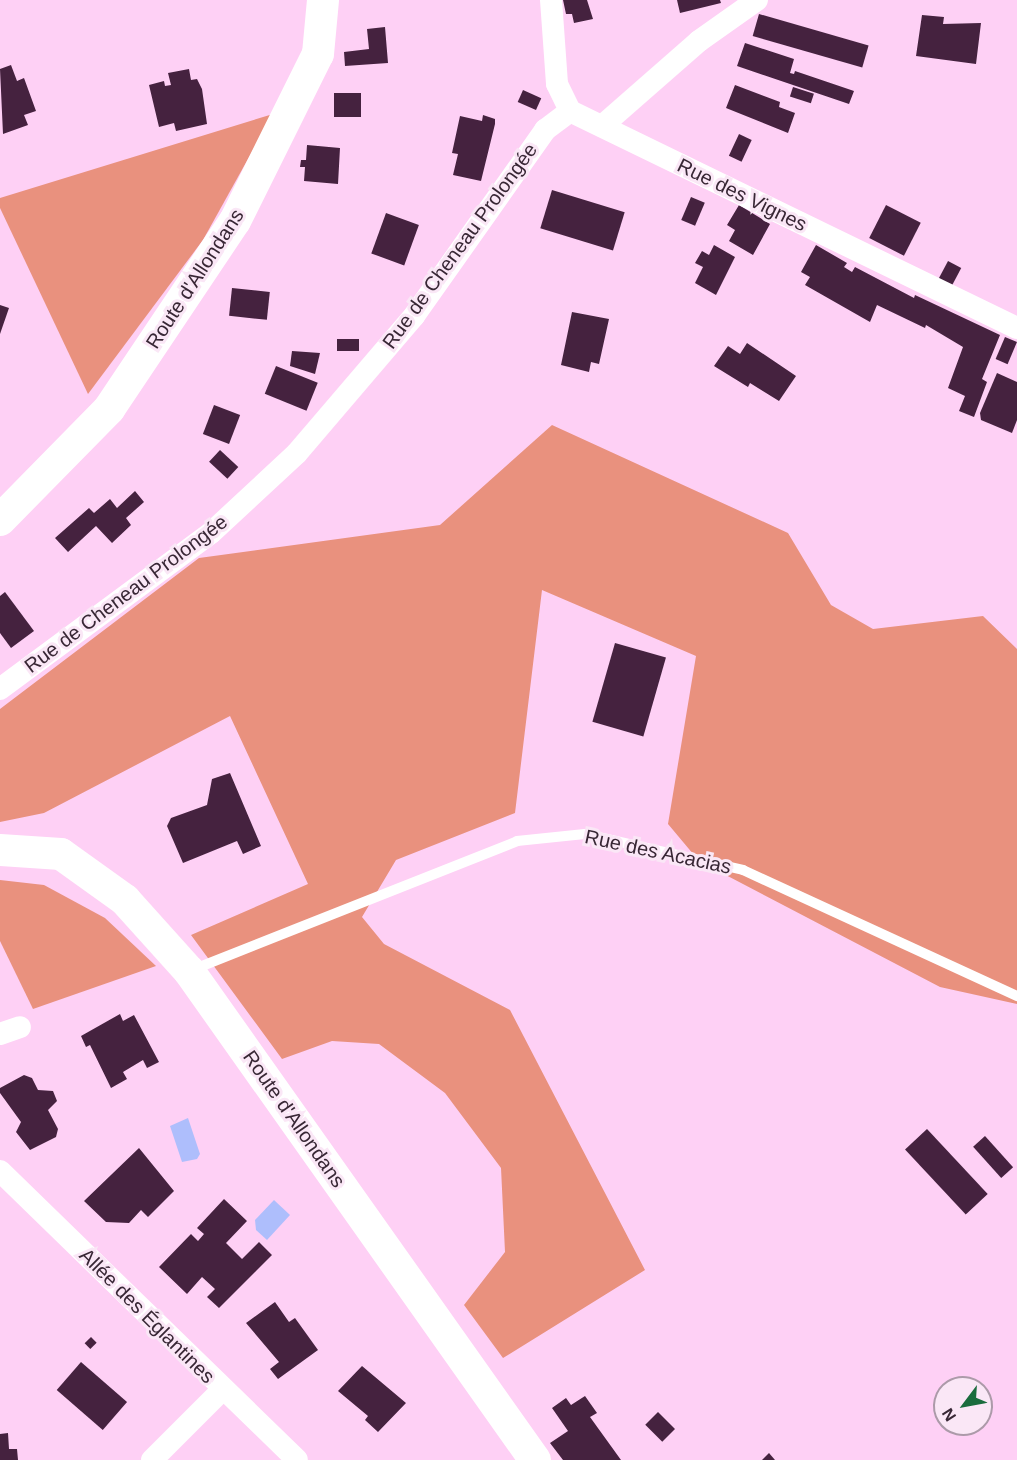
<!DOCTYPE html>
<meta charset="utf-8">
<style>
body{margin:0}
#map{position:relative;width:1017px;height:1460px;overflow:hidden;background:#fed0f5;font-family:Arial,sans-serif}
div>[style]{position:absolute}
[style*='--x']{left:calc(var(--x)*1px);top:calc(var(--y)*1px);width:calc(var(--w)*1px);rotate:calc(var(--a)*1deg)}
.forest>*{inset:0;background:#e9917e}
.water>*{inset:0;background:#aebefc}
.building>*{inset:0;background:#45223f;transform-origin:0 0}
.service>*{height:10px;margin:-5px;padding:0 5px;transform-origin:5px;border-radius:5px;background:#fff}
.minor>*{height:22px;margin:-11px;padding:0 11px;transform-origin:11px;border-radius:11px;background:#fff}
.secondary>*{height:32px;margin:-16px;padding:0 16px;transform-origin:16px;border-radius:16px;background:#fff}
span{translate:-50% -50%;white-space:nowrap;text-align:center;line-height:1.15;-webkit-text-stroke:6px #fae7f6;paint-order:stroke}
.street-label{font-size:20px;color:#382735}
.north{position:absolute;left:933px;top:1376px;width:60px;height:60px;box-sizing:border-box;background:#fae7f6;border:2px solid #ac9aa9;border-radius:50%;rotate:238deg;font-size:16px;font-weight:700;line-height:24px;text-align:center;color:#382735}
.north::after{content:'';display:block;margin:auto;width:21px;height:27px;background:#1a6c3d;clip-path:polygon(50% 0,100% 100%,50% 72%,0 100%)}
</style>
<div id="map">
<div class="forest">
<i style="clip-path:polygon(273px 114px,203px 240px,88px 394px,0 208px,0 198px)"></i>
<i style="clip-path:polygon(552px 425px,788px 533px,831px 605px,873px 629px,983px 616px,1017px 649px,1017px 1004px,940px 987px,699px 861px,668px 824px,696px 656px,542px 590px,515px 813px,396px 860px,362px 917px,384px 944px,510px 1010px,645px 1270px,503px 1358px,464px 1305px,505px 1252px,501px 1168px,445px 1093px,379px 1044px,332px 1041px,282px 1059px,191px 935px,308px 884px,230px 716px,44px 813px,0 822px,0 709px,199px 558px,440px 525px)"></i>
<i style="clip-path:polygon(0 880px,44px 885px,105px 918px,156px 966px,33px 1009px,0 941px)"></i>
</div>
<div class="water">
<i style="clip-path:polygon(188px 1118px,200px 1154px,197px 1159px,182px 1162px,170px 1126px)"></i>
<i style="clip-path:polygon(274px 1200px,290px 1215px,267px 1240px,256px 1230px,255px 1220px)"></i>
</div>
<div class="building">
<i style="clip-path:polygon(563px 0,587px 0,593px 19px,574px 23px,572px 14px,566px 14px)"></i>
<i style="clip-path:polygon(677px 0,720px 0,721px 3px,680px 13px)"></i>
<i style="left:759px;top:14px;width:114px;height:23px;rotate:16deg"></i>
<i style="clip-path:polygon(922px 15px,944px 17px,943px 24px,981px 23px,976px 64px,916px 56px)"></i>
<i style="clip-path:polygon(385px 27px,388px 63px,345px 66px,344px 52px,369px 49px,367px 29px)"></i>
<i style="clip-path:polygon(745px 43px,794px 59px,790px 73px,794px 74px,795px 71px,854px 91px,849px 104px,737px 66px)"></i>
<i style="clip-path:polygon(11px 65px,17px 81px,24px 78px,36px 111px,24px 115px,28px 125px,3px 134px,0 69px)"></i>
<i style="clip-path:polygon(189px 69px,191px 80px,197px 79px,202px 89px,207px 124px,176px 131px,174px 123px,159px 127px,149px 85px,164px 81px,165px 86px,171px 85px,168px 73px)"></i>
<i style="clip-path:polygon(735px 85px,780px 102px,779px 107px,795px 113px,788px 133px,726px 108px)"></i>
<i style="left:793px;top:87px;width:22px;height:10px;rotate:18deg"></i>
<i style="left:523px;top:90px;width:20px;height:13px;rotate:24deg"></i>
<i style="left:334px;top:93px;width:27px;height:24px"></i>
<i style="clip-path:polygon(483px 115px,495px 119px,495px 124px,481px 181px,453px 175px,458px 154px,452px 153px,460px 116px,482px 121px)"></i>
<i style="left:739px;top:134px;width:14px;height:24px;rotate:25deg"></i>
<i style="clip-path:polygon(307px 145px,340px 148px,338px 184px,304px 181px,305px 167px,300px 167px,301px 160px,306px 160px)"></i>
<i style="left:552px;top:190px;width:76px;height:40px;rotate:17deg"></i>
<i style="left:691px;top:197px;width:15px;height:25px;rotate:23deg"></i>
<i style="clip-path:polygon(739px 205px,770px 224px,753px 255px,729px 241px,735px 230px,727px 225px)"></i>
<i style="left:886px;top:205px;width:39px;height:37px;rotate:27deg"></i>
<i style="left:386px;top:213px;width:35px;height:43px;rotate:20deg"></i>
<i style="clip-path:polygon(714px 245px,735px 257px,716px 295px,695px 283px,703px 267px,695px 263px,702px 251px,709px 255px)"></i>
<i style="clip-path:polygon(816px 245px,847px 263px,844px 267px,852px 272px,855px 267px,914px 298px,915px 295px,1000px 335px,982px 379px,987px 382px,974px 417px,959px 411px,965px 396px,948px 388px,963px 347px,926px 325px,925px 328px,877px 305px,870px 322px,805px 285px,810px 277px,801px 272px)"></i>
<i style="left:948px;top:261px;width:15px;height:22px;rotate:28deg"></i>
<i style="left:232px;top:288px;width:38px;height:28px;rotate:6deg"></i>
<i style="clip-path:polygon(0 305px,9px 308px,0 334px)"></i>
<i style="clip-path:polygon(572px 312px,609px 319px,599px 364px,591px 362px,589px 372px,561px 365px)"></i>
<i style="left:1005px;top:337px;width:13px;height:24px;rotate:23deg"></i>
<i style="left:337px;top:339px;width:22px;height:12px"></i>
<i style="clip-path:polygon(747px 343px,796px 376px,779px 401px,750px 383px,748px 387px,714px 366px,728px 346px,740px 354px)"></i>
<i style="clip-path:polygon(292px 351px,320px 353px,315px 374px,290px 366px)"></i>
<i style="left:276px;top:366px;width:45px;height:30px;rotate:22deg"></i>
<i style="clip-path:polygon(997px 373px,1017px 382px,1017px 420px,1012px 433px,981px 420px,980px 413px)"></i>
<i style="left:214px;top:405px;width:28px;height:31px;rotate:21deg"></i>
<i style="left:220px;top:450px;width:25px;height:16px;rotate:43deg"></i>
<i style="clip-path:polygon(135px 491px,144px 502px,126px 518px,131px 525px,112px 543px,96px 526px,68px 552px,55px 538px,89px 508px,94px 513px,110px 499px,117px 508px)"></i>
<i style="clip-path:polygon(5px 592px,34px 631px,11px 648px,0 633px,0 596px)"></i>
<i style="left:615px;top:643px;width:53px;height:82px;rotate:16deg"></i>
<i style="clip-path:polygon(230px 773px,261px 846px,243px 854px,237px 841px,183px 863px,167px 826px,171px 818px,207px 805px,212px 779px)"></i>
<i style="clip-path:polygon(120px 1014px,123px 1021px,134px 1015px,159px 1062px,147px 1068px,143px 1060px,123px 1072px,127px 1079px,111px 1088px,90px 1045px,86px 1047px,81px 1036px)"></i>
<i style="clip-path:polygon(24px 1075px,32px 1078px,38px 1090px,53px 1091px,57px 1101px,48px 1110px,58px 1129px,56px 1137px,30px 1150px,16px 1132px,21px 1122px,0 1093px,0 1088px)"></i>
<i style="left:927px;top:1129px;width:89px;height:30px;rotate:47deg"></i>
<i style="left:985px;top:1136px;width:42px;height:16px;rotate:48deg"></i>
<i style="clip-path:polygon(139px 1148px,174px 1191px,148px 1217px,141px 1210px,129px 1223px,106px 1222px,84px 1201px)"></i>
<i style="clip-path:polygon(224px 1199px,247px 1221px,226px 1243px,242px 1259px,259px 1242px,272px 1255px,219px 1308px,207px 1297px,215px 1289px,202px 1277px,187px 1294px,159px 1267px,191px 1234px,198px 1241px,204px 1234px,197px 1228px)"></i>
<i style="clip-path:polygon(275px 1302px,289px 1322px,295px 1318px,318px 1350px,278px 1379px,270px 1369px,279px 1362px,246px 1323px)"></i>
<i style="left:91px;top:1337px;width:8px;height:9px;rotate:45deg"></i>
<i style="left:81px;top:1362px;width:61px;height:37px;rotate:41deg"></i>
<i style="clip-path:polygon(362px 1366px,406px 1403px,378px 1432px,365px 1420px,368px 1416px,338px 1391px)"></i>
<i style="clip-path:polygon(585px 1396px,597px 1413px,590px 1417px,621px 1460px,563px 1460px,550px 1443px,568px 1431px,552px 1408px,566px 1398px,571px 1405px)"></i>
<i style="left:658px;top:1412px;width:24px;height:18px;rotate:45deg"></i>
<i style="clip-path:polygon(8px 1433px,9px 1449px,17px 1449px,18px 1460px,0 1460px,0 1434px)"></i>
<i style="clip-path:polygon(769px 1453px,775px 1460px,762px 1460px)"></i>
</div>
<div class="service">
<i style="--x:192;--y:970;--w:350;--a:-21.6"></i>
<i style="--x:517;--y:841;--w:68;--a:-5.9"></i>
<i style="--x:585;--y:834;--w:162;--a:12.8"></i>
<i style="--x:743;--y:870;--w:302;--a:24.7"></i>
</div>
<div class="minor">
<i style="--x:551;--y:0;--w:84;--a:85.9"></i>
<i style="--x:557;--y:84;--w:30;--a:64"></i>
<i style="--x:570;--y:111;--w:497;--a:25.9"></i>
<i style="--x:602;--y:126;--w:129;--a:-41.2"></i>
<i style="--x:699;--y:41;--w:71;--a:-35.3"></i>
<i style="--x:0;--y:689;--w:262;--a:-36.5"></i>
<i style="--x:211;--y:533;--w:117;--a:-42.9"></i>
<i style="--x:297;--y:453;--w:180;--a:-49.5"></i>
<i style="--x:414;--y:316;--w:228;--a:-54.8"></i>
<i style="--x:545;--y:130;--w:31;--a:-37"></i>
<i style="--x:0;--y:1034;--w:21;--a:-19"></i>
<i style="--x:0;--y:1171;--w:414;--a:44.2"></i>
<i style="--x:152;--y:1460;--w:99;--a:-45"></i>
</div>
<div class="secondary">
<i style="--x:0;--y:520;--w:156;--a:-45.5"></i>
<i style="--x:109;--y:409;--w:226;--a:-56.2"></i>
<i style="--x:235;--y:221;--w:186;--a:-63.6"></i>
<i style="--x:318;--y:54;--w:54;--a:-84.7"></i>
<i style="--x:0;--y:850;--w:61;--a:3.8"></i>
<i style="--x:61;--y:854;--w:79;--a:35.7"></i>
<i style="--x:125;--y:900;--w:96;--a:48"></i>
<i style="--x:189;--y:971;--w:599;--a:54.72"></i>
</div>
<div class="street-label">
<span style="left:742px;top:195px;rotate:26deg">Rue des Vignes</span>
<span style="left:460px;top:246px;rotate:-54deg">Rue de Cheneau Prolongée</span>
<span style="left:195px;top:279px;rotate:-57deg">Route d'Allondans</span>
<span style="left:126px;top:594px;rotate:-37deg">Rue de Cheneau Prolongée</span>
<span style="left:658px;top:852px;rotate:12deg">Rue des Acacias</span>
<span style="left:294px;top:1119px;rotate:55deg">Route d'Allondans</span>
<span style="left:147px;top:1316px;rotate:45deg">Allée des Églantines</span>
</div>
<div class="north">N</div>
</div>
